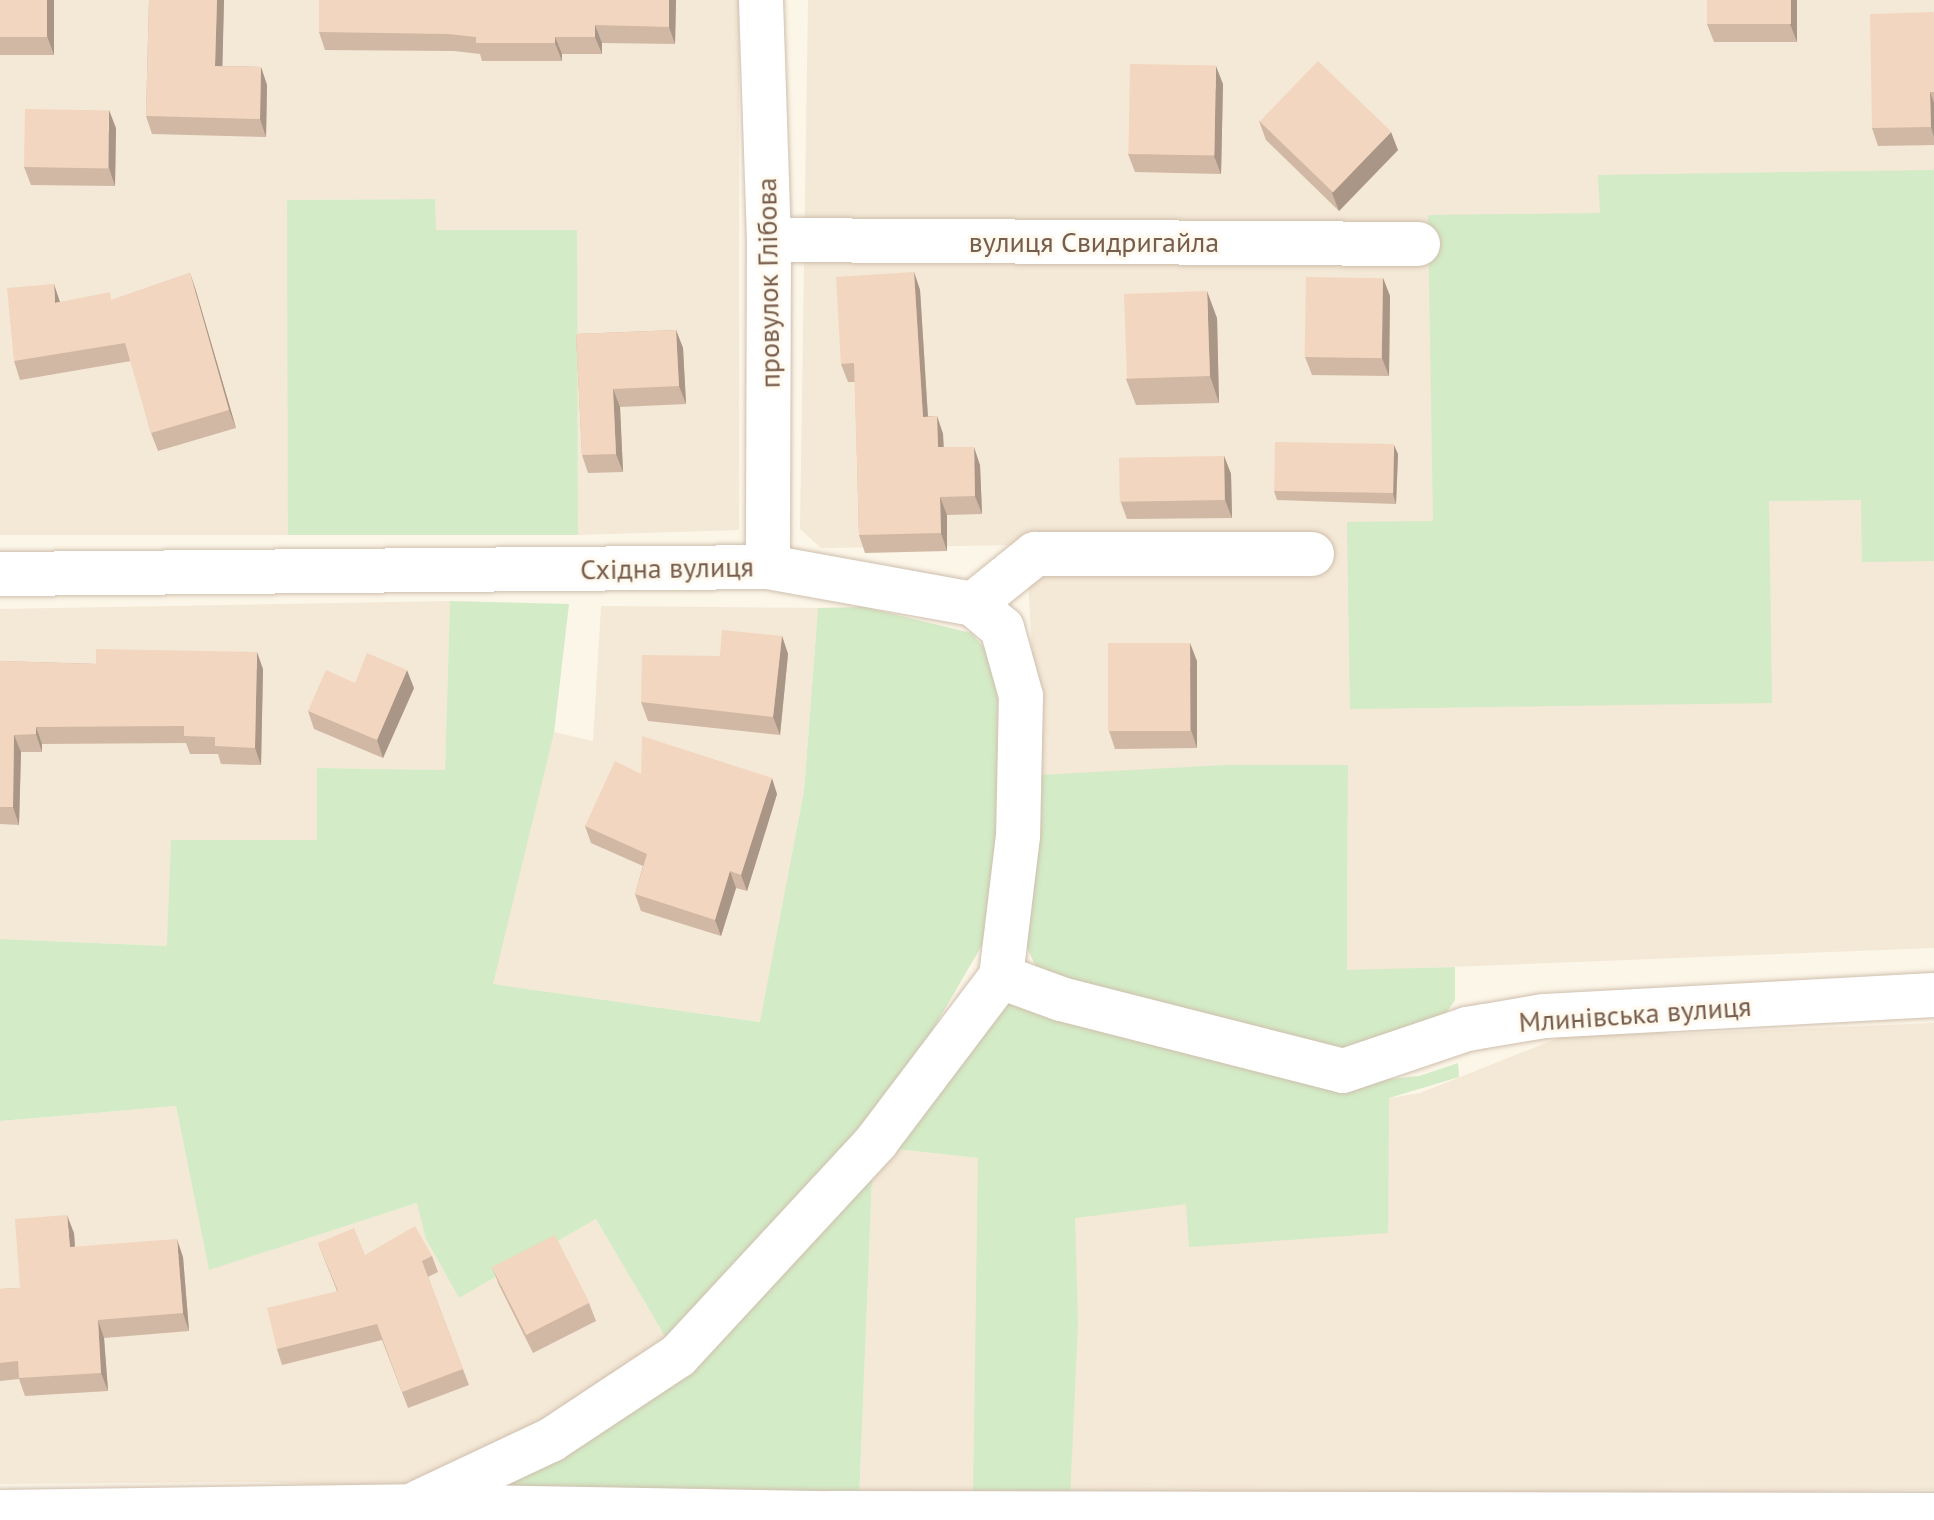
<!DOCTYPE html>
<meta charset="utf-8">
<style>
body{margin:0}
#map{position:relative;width:1934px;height:1520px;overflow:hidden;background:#fcf6e8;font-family:"PT Sans",sans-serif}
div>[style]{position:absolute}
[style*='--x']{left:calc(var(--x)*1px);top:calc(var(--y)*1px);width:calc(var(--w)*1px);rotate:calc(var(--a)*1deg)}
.residential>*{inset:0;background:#f4e8d6}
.green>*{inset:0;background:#d3ebc6}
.roads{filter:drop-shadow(0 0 2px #cfbead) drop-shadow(0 0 2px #cfbead)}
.minor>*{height:44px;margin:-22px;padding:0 22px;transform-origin:22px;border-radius:22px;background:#fff}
.wall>*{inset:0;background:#d0b8a4;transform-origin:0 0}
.shaded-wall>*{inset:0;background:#a99686}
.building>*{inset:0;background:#f2d6bf;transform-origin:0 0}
span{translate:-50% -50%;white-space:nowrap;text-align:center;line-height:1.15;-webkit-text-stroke:6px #fff9ef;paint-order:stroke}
.street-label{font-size:28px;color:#775d4b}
</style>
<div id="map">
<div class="residential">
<i style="clip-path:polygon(0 0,739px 0,739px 530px,578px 535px,576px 230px,435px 230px,434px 199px,288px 200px,288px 535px,0 535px)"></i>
<i style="clip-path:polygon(808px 0,1934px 0,1934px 948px,1347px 971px,1348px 765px,1039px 775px,1026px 545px,821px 548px,800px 529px)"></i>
<i style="clip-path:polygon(450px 601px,445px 770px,317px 768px,317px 840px,172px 840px,168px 946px,0 939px,0 609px)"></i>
<i style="clip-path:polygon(601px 606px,818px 608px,804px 791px,761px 1022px,492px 984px,554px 732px,593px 741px)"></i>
<i style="clip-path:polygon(1596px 1023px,1667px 1023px,1668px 1034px,1934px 1023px,1934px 1490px,859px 1502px,872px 1179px,894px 1149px,978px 1158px,1180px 1133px,1420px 1093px)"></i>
<i style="clip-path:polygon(176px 1106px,209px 1269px,418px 1203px,426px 1239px,459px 1298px,596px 1219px,670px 1345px,538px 1424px,396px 1488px,259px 1482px,0 1484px,0 1121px)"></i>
</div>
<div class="green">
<i style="clip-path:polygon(1934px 170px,1934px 561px,1862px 562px,1861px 500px,1769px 501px,1772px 703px,1350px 709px,1347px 522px,1433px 521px,1428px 215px,1600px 213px,1598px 175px)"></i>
<i style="clip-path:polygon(435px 199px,436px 230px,577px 230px,578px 535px,288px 535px,287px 200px)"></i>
<i style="clip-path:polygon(450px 601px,569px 604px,554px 733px,493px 984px,760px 1022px,804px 791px,818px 608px,864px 607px,971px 633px,998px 663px,997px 835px,985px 940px,907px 1074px,670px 1345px,596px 1219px,459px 1298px,426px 1239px,417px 1203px,209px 1270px,176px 1106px,0 1121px,0 939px,167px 946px,171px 840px,317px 840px,317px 768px,445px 770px)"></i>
<i style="clip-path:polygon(1225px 765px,1348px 765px,1347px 970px,1455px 967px,1455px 1000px,1439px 1024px,1343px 1058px,1037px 969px,1023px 939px,1039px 775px)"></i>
<i style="clip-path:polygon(996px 1001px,1023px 1002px,1341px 1084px,1419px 1076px,1458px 1063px,1459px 1077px,1389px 1098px,1388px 1233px,1189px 1247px,1186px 1204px,1075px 1218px,1078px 1322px,1070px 1500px,973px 1501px,978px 1158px,895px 1149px,872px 1179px,859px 1502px,469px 1492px,557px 1451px)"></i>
</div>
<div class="roads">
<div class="minor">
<i style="--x:761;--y:0;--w:240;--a:88.1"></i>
<i style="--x:769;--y:240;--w:327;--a:90.2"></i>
<i style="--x:769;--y:240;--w:649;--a:0.35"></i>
<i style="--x:0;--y:574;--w:768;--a:-0.52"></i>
<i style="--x:768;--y:567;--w:208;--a:10.2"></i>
<i style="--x:973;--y:604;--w:80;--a:-38.9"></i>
<i style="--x:1035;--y:554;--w:277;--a:0"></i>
<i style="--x:973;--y:604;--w:38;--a:40"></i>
<i style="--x:1002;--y:628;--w:71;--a:74.4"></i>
<i style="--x:1021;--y:696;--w:140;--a:91.2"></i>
<i style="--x:1018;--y:836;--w:142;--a:96.9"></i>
<i style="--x:1001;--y:977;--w:64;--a:20.1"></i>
<i style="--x:1061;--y:999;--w:291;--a:14.3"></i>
<i style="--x:1343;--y:1071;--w:131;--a:-18.7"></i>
<i style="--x:1467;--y:1029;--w:78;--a:-9.6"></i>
<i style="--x:1544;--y:1016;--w:391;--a:-3.1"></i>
<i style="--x:419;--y:1502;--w:146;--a:-25.2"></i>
<i style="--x:551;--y:1440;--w:152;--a:-33.5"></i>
<i style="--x:678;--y:1356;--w:292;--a:-47.2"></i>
<i style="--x:876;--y:1142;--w:207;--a:-52.9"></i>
<i style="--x:0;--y:1512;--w:410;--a:-0.8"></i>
<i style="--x:410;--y:1506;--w:420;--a:1"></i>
<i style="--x:830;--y:1513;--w:1104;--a:0.1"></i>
</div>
</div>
<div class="wall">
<i style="left:0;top:0;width:54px;height:55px"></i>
<i style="clip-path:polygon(149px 0,224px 0,222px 66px,261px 67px,267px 85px,266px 137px,152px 134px,146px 116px)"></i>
<i style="clip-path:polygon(319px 0,676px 0,675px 44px,602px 43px,602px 54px,562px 54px,562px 61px,482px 61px,480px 54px,454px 51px,325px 50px,319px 32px)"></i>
<i style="clip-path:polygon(1707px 0,1797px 0,1797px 42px,1714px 42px,1707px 24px)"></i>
<i style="clip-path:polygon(1934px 12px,1934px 145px,1878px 146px,1872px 128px)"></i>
<i style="clip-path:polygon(1223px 84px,1221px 174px,1135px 172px,1128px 154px)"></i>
<i style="clip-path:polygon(1259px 121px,1398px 150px,1339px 211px,1266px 140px)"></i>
<i style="clip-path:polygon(116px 128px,115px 186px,31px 185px,24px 167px)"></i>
<i style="clip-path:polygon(914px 272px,920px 290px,928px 416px,937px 416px,943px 434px,944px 447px,980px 465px,982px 514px,947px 515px,947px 551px,865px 553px,859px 535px,855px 382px,848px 382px,841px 364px)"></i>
<i style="clip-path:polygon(190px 273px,196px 291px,236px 428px,158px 451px,151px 433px,131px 361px,20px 380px,14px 361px,60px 302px,112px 300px)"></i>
<i style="clip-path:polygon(1383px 278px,1390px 296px,1389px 376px,1312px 375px,1305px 357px)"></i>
<i style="clip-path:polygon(1217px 318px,1219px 403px,1136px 405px,1126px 379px)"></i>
<i style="clip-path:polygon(676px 330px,683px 348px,686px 404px,620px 407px,623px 472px,588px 473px,582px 455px,576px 334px)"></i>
<i style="clip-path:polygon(1398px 454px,1396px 504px,1277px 500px,1274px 491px)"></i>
<i style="clip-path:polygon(1224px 456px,1231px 474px,1232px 518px,1127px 519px,1120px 500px)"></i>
<i style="clip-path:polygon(782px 636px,788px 654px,780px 735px,648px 721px,641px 702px,720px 656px)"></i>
<i style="clip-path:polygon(0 661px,263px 669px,261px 765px,221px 764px,218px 754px,190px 754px,186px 743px,42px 744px,42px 752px,21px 752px,19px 825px,0 824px)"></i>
<i style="clip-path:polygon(1197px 661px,1197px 748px,1115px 749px,1109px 731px)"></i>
<i style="clip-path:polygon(355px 683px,414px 688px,383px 758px,314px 729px,308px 711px)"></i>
<i style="clip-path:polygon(641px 774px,777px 794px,747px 891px,736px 888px,721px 936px,641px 911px,635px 894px,643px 866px,591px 843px,585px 826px)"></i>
<i style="clip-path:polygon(74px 1233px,75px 1247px,183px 1257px,189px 1331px,104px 1338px,108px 1391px,25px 1396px,19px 1379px,0 1381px,0 1289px,20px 1288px)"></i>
<i style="clip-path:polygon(318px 1243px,365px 1255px,432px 1256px,438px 1272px,428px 1277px,469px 1385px,408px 1408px,382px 1340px,282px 1365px,277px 1349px,337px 1291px)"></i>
<i style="clip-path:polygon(492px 1267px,589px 1303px,596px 1321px,533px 1353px,499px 1285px)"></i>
</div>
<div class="shaded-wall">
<i style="clip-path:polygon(47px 0,54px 0,54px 55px,47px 36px)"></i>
<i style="clip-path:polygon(217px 0,224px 0,222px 84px,215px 66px)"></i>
<i style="clip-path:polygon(669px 0,676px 0,675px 44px,669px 27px)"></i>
<i style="clip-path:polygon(1791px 0,1797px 0,1797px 42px,1790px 24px)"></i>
<i style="clip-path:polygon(595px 25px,602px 43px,602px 54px,595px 37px)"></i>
<i style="clip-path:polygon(555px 37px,562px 54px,562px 61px,555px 43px)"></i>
<i style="clip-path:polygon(1216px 66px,1223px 84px,1221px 174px,1214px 156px)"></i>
<i style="clip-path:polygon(261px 67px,267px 85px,266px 137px,260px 119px)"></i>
<i style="clip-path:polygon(1930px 92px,1934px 103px,1934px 137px,1931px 127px)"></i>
<i style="clip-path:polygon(109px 110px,116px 128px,115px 186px,109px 168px)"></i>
<i style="clip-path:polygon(1391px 132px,1398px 150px,1339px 211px,1332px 193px)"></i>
<i style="clip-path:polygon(914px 272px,920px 290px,929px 435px,923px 417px)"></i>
<i style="clip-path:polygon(190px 273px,196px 291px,236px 428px,229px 410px)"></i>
<i style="clip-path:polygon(1383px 278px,1390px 296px,1389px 376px,1382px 358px)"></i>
<i style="clip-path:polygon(54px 284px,60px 302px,55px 303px)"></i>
<i style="clip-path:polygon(1207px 291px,1217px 318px,1219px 403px,1210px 376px)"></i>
<i style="clip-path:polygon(676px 330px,683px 348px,686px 404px,679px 386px)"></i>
<i style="clip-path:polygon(613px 389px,620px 407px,623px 472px,616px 454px)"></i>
<i style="clip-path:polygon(937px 416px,943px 434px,944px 465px,938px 447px)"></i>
<i style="clip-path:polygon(1394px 445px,1398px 454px,1396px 504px,1393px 494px)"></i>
<i style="clip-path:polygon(974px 447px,980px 465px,982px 514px,975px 496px)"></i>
<i style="clip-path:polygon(1224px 456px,1231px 474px,1232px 518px,1225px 500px)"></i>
<i style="clip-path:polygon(940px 497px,947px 515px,947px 551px,941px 533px)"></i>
<i style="clip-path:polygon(782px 636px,788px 654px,780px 735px,773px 717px)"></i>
<i style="clip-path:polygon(1190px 643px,1197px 661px,1197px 748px,1191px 730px)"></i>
<i style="clip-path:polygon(257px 652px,263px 669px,261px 765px,255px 748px)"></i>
<i style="clip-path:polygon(407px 670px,414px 688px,383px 758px,377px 740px)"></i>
<i style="clip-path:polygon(36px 727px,42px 744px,42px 752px,36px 734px)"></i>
<i style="clip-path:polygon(14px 735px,21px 752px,19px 825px,13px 807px)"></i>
<i style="clip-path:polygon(772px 778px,777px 794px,747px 891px,741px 875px)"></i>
<i style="clip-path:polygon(730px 871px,736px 888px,721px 936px,715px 920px)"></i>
<i style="clip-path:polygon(67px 1215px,74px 1233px,76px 1265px,70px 1247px)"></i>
<i style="clip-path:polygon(177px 1239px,183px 1257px,189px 1331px,183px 1313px)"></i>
<i style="clip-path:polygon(98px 1320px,104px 1338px,108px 1391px,101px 1373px)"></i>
</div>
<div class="building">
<i style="left:0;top:0;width:47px;height:37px"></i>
<i style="clip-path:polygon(149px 0,217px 0,215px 66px,261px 67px,260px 119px,146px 116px)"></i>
<i style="clip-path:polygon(319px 0,669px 0,669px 27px,595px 25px,595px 37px,555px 37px,555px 43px,476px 43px,476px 37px,448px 34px,319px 32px)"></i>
<i style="left:1707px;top:0;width:84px;height:24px"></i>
<i style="clip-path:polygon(1934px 12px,1934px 92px,1930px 92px,1931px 127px,1872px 128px,1870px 14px)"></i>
<i style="left:1318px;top:61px;width:102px;height:84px;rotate:44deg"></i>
<i style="left:1130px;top:64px;width:86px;height:90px;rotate:1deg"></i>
<i style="left:25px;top:109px;width:84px;height:58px;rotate:1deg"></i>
<i style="clip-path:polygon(914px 272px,923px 417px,937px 416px,938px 447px,974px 447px,975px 496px,940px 497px,941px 533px,859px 535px,854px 363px,841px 364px,836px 277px)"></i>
<i style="clip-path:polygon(190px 273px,229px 410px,151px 433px,125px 343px,14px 361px,7px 288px,54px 284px,55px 303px,110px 292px,111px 300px)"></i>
<i style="left:1306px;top:277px;width:77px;height:80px;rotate:1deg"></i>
<i style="left:1207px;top:291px;width:85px;height:83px;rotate:88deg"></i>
<i style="clip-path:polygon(676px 330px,679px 386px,613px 389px,616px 454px,582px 455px,576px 334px)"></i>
<i style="left:1275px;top:442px;width:119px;height:49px;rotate:1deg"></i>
<i style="left:1224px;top:456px;width:44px;height:105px;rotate:89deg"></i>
<i style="clip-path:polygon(722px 630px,782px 636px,773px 717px,641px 702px,642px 655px,720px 656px)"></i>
<i style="left:1108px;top:643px;width:82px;height:88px"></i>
<i style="clip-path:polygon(96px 649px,257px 652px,255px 748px,215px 746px,215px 737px,184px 736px,184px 726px,36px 727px,36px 734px,14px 735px,13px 807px,0 807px,0 661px,96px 664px)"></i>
<i style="clip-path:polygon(367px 653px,407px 670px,377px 740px,308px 711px,326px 670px,355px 683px)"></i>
<i style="clip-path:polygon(642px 736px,772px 778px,741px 875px,730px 871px,715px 920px,635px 894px,647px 854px,585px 826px,615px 761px,641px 774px)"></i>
<i style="clip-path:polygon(67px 1215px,70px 1247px,177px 1239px,183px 1313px,98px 1320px,101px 1373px,19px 1378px,18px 1361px,0 1363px,0 1289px,20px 1288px,15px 1219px)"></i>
<i style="clip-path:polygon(415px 1226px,432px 1256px,422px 1261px,463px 1369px,402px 1392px,377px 1324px,277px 1349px,267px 1308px,338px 1291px,318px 1243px,354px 1228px,365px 1255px)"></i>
<i style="left:555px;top:1235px;width:76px;height:71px;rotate:63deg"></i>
</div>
<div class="street-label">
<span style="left:1094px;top:242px">вулиця Свидригайла</span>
<span style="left:768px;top:283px;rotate:-91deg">провулок Глібова</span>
<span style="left:667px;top:568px;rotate:-1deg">Східна вулиця</span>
<span style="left:1635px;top:1014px;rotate:-4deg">Млинівська вулиця</span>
</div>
</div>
